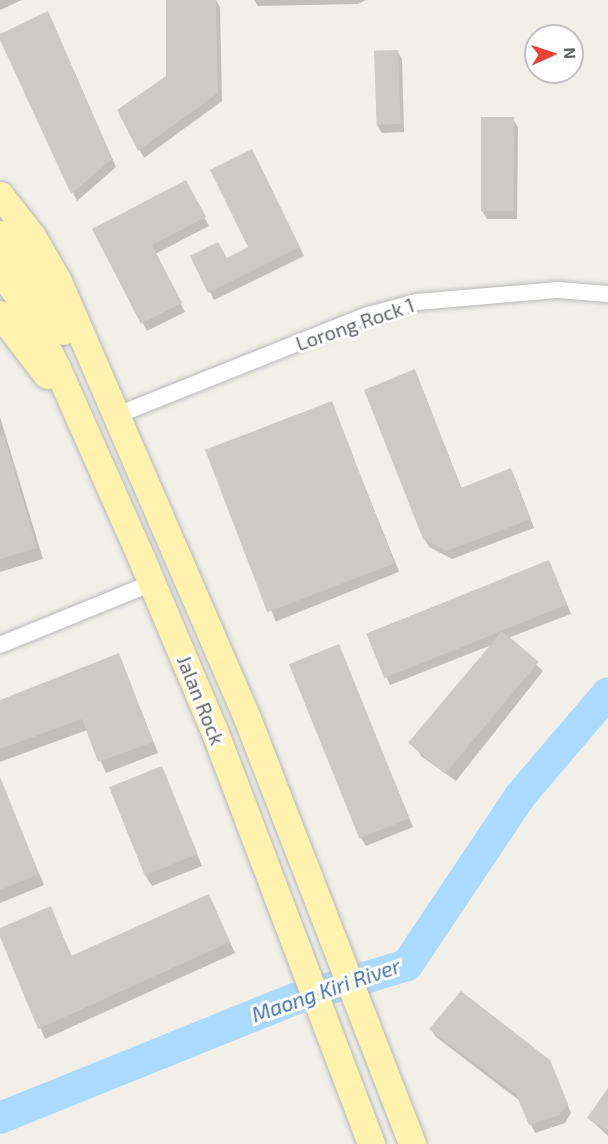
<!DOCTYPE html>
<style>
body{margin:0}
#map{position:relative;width:608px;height:1144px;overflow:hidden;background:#f1efe8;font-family:"Exo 2",sans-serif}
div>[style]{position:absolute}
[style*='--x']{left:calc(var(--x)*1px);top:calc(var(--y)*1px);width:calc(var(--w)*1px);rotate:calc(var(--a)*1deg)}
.shadow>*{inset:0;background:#0003;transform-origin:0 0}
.river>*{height:32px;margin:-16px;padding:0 16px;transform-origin:16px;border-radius:16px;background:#aadaff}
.building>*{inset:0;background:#cccac5;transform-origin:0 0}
.roads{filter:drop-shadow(0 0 2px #b5b8bc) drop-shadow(0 0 2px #b5b8bc)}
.street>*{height:16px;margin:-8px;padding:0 8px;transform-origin:8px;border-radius:8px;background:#fff}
.primary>*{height:27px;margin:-13.5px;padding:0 13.5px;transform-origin:13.5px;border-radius:13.5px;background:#fff2af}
span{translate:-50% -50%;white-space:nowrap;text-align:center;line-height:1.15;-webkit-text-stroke:6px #fff;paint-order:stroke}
.street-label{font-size:20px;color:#5f6368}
.water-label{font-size:21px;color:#4174aa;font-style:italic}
.north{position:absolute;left:524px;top:24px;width:60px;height:60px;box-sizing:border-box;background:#fff;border:2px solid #bfc1c3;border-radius:50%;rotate:87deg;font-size:16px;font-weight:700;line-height:24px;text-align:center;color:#5f6368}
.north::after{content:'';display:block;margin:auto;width:21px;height:27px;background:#ea4335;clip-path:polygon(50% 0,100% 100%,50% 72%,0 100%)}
</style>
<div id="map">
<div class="shadow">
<i style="clip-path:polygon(0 0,22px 0,0 10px)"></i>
<i style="clip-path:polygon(167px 0,216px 0,220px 7px,222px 101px,144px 158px,119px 111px,168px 77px)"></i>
<i style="clip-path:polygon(254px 0,366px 0,358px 4px,258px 6px)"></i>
<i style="clip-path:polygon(52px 21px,116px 167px,77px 201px,0 37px)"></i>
<i style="clip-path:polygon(397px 51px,402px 59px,404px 132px,382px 133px,377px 125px)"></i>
<i style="clip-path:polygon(513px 119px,518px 127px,517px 219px,487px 219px,482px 211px)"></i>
<i style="clip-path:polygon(256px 159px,304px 256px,214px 300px,210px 292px,250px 248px)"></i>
<i style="clip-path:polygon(190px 190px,209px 226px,155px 254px,185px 312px,147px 331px,94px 229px)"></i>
<i style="clip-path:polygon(415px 371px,462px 489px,515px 478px,534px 528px,452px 559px,429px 547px,424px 538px)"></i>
<i style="left:331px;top:403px;width:182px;height:133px;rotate:68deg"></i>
<i style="clip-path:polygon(0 417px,43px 559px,0 572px)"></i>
<i style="clip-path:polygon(549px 561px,571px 614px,508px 638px,543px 671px,456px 781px,421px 756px,416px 747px,494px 644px,390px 685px,368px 633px)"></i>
<i style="clip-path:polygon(338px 646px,413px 827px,366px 846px,361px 838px)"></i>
<i style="clip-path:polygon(119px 655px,158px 753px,106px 773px,87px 730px,0 762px,0 701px)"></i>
<i style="clip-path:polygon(161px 768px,202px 866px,152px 886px,145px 875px)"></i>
<i style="clip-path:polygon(6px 795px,44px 885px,0 903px,0 797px)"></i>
<i style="clip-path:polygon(209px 896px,235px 953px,45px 1039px,0 929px,50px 908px,72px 957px)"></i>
<i style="clip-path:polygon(431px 1029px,549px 1061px,571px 1113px,565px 1123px,535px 1133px,520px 1101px,436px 1037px)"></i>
<i style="clip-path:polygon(608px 1090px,608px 1136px,589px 1118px)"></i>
</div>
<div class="river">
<i style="--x:0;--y:1118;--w:317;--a:-22"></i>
<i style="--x:294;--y:999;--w:118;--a:-16.7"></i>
<i style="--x:407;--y:965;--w:203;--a:-56.2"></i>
<i style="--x:520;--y:796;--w:135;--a:-49.5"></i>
</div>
<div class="building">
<i style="clip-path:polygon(166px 0,216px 0,218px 93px,138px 151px,117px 110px,166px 76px)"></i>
<i style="clip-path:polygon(48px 11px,112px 159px,71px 194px,0 40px,0 34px)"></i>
<i style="left:398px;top:50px;width:74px;height:24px;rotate:88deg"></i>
<i style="left:481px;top:117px;width:33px;height:94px"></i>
<i style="clip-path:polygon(252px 149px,300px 247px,208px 293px,190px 256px,218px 242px,227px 258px,248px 247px,210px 170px)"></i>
<i style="clip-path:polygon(186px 180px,206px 217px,152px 245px,182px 303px,141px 324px,92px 229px)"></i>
<i style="clip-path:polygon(415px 369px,461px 488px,511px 468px,531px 519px,446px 551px,423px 539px,364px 390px)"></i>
<i style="left:332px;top:401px;width:174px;height:136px;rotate:69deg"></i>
<i style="clip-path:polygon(4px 435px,37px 548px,0 559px,0 436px)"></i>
<i style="left:549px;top:560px;width:48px;height:197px;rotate:68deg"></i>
<i style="left:502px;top:631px;width:48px;height:146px;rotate:40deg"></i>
<i style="left:339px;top:644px;width:188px;height:54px;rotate:68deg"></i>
<i style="clip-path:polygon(119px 653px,153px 742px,98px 762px,82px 719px,0 749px,0 700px)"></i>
<i style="left:162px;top:766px;width:95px;height:57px;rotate:68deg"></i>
<i style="clip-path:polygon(0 777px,39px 874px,0 890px)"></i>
<i style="clip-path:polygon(209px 894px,230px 942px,38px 1029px,0 937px,0 928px,51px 906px,71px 956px)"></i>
<i style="clip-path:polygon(461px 991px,550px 1060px,568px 1104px,560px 1115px,529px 1125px,516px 1094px,429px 1029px)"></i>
<i style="clip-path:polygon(608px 1088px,608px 1132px,587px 1118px)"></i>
</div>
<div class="roads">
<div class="street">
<i style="--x:115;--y:416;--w:272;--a:-21.8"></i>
<i style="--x:368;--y:315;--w:51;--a:-14.9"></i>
<i style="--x:417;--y:302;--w:142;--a:-4.9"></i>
<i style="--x:558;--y:290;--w:50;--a:4.6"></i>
<i style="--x:0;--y:645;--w:164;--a:-22.2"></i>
</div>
<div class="primary">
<i style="--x:0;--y:195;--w:52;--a:52"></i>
<i style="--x:32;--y:236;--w:52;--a:60"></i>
<i style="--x:58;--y:281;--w:476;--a:66.6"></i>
<i style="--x:247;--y:718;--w:457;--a:68.8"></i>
<i style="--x:0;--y:234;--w:116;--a:56.6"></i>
<i style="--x:0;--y:271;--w:41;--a:54"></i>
<i style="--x:24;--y:304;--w:72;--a:62.7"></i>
<i style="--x:57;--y:368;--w:218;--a:66.1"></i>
<i style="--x:145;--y:567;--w:177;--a:67.1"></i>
<i style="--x:214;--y:730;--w:443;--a:69.2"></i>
<i style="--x:0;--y:314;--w:77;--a:52.4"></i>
</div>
</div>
<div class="street-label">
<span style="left:355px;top:324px;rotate:-19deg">Lorong Rock 1</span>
<span style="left:201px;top:700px;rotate:68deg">Jalan Rock</span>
</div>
<div class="water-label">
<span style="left:326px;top:990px;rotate:-19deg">Maong Kiri River</span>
</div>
<div class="north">N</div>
</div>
